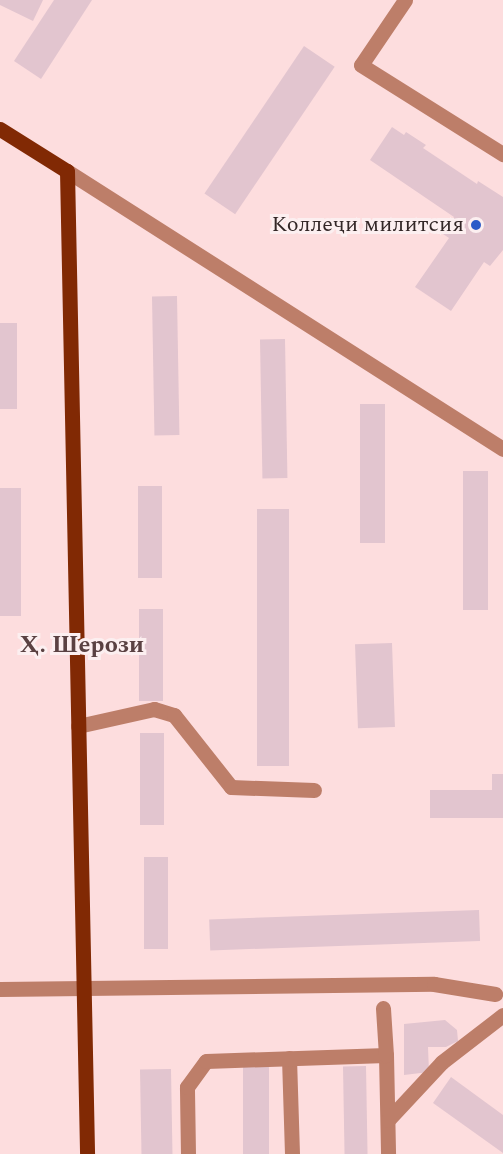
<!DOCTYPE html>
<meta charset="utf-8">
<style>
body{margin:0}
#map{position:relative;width:503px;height:1154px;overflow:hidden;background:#fdddde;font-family:Spectral,serif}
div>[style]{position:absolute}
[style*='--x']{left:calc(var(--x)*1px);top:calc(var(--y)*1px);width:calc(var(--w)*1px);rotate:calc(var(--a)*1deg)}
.building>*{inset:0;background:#e2c5cf;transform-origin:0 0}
.minor>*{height:15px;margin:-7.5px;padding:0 7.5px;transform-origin:7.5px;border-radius:7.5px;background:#bd7e69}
.major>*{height:15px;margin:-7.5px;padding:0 7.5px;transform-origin:7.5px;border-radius:7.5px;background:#812904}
.dots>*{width:16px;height:16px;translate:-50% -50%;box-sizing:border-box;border:3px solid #fceff0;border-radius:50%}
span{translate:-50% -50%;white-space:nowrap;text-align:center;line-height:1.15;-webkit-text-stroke:6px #fceff0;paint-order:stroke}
.poi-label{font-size:22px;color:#332727}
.right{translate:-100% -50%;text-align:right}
.neighbourhood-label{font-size:24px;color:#5a4142;font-weight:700}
</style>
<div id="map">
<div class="building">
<i style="clip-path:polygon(0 0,43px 0,33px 21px,0 5px)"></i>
<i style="clip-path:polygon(54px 0,92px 0,41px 79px,14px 61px)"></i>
<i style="left:304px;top:46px;width:37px;height:178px;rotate:34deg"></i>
<i style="clip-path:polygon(392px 127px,404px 135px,406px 132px,426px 145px,423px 148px,477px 184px,478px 181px,503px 197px,503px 250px,490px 266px,484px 262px,451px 311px,415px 287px,449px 238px,443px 234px,454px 217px,370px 160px)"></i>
<i style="left:177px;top:296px;width:139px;height:25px;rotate:89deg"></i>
<i style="left:0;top:323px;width:17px;height:86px"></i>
<i style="left:285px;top:339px;width:139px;height:25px;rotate:89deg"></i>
<i style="left:360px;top:404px;width:25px;height:139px"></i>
<i style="left:463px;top:471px;width:25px;height:139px"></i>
<i style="left:138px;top:486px;width:24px;height:92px"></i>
<i style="left:0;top:488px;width:21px;height:128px"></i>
<i style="left:257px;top:509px;width:32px;height:257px"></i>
<i style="left:139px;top:609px;width:24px;height:92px"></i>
<i style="left:392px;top:643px;width:84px;height:37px;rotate:88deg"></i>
<i style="left:140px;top:733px;width:24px;height:92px"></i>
<i style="clip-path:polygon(492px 774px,503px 774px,503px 818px,430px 818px,430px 790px,492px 790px)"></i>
<i style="left:144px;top:857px;width:24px;height:92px"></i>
<i style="left:479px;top:910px;width:31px;height:270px;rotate:88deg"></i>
<i style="clip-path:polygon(445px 1020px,457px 1030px,458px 1041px,446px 1047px,428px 1047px,429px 1072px,404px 1075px,404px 1024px)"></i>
<i style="left:366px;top:1066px;width:88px;height:23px;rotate:89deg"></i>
<i style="left:243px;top:1067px;width:26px;height:87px"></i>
<i style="left:171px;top:1069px;width:85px;height:31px;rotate:89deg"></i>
<i style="clip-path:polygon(451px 1077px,503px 1115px,503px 1153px,433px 1103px)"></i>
</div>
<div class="minor">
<i style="--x:405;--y:0;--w:78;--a:124.1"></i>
<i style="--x:361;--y:65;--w:168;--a:32.1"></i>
<i style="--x:67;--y:171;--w:517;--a:32.52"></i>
<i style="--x:78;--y:726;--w:78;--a:-12.6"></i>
<i style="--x:154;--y:709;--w:21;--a:17"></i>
<i style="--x:174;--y:715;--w:92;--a:51.6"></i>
<i style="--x:231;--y:787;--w:83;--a:2.1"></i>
<i style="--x:0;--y:989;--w:434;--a:-0.7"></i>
<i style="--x:434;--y:984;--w:62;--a:9.3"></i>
<i style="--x:386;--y:1055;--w:99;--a:88.8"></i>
<i style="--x:289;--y:1058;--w:96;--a:88.2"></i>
<i style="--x:388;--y:1120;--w:79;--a:-47"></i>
<i style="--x:442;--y:1062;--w:77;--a:-37.6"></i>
<i style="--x:188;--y:1154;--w:67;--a:-90.9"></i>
<i style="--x:187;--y:1087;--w:32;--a:-54"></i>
<i style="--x:206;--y:1061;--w:180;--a:-1.9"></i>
<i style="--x:386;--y:1055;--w:47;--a:-93.7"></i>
</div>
<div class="major">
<i style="--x:0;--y:129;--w:79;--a:32.1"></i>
<i style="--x:67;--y:171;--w:983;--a:88.83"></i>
</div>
<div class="dots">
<i style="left:476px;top:225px;background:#2a5ac8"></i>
</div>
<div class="poi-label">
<span class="right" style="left:464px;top:225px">Коллеҷи милитсия</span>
</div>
<div class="neighbourhood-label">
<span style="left:82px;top:646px">Ҳ. Шерози</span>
</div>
</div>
